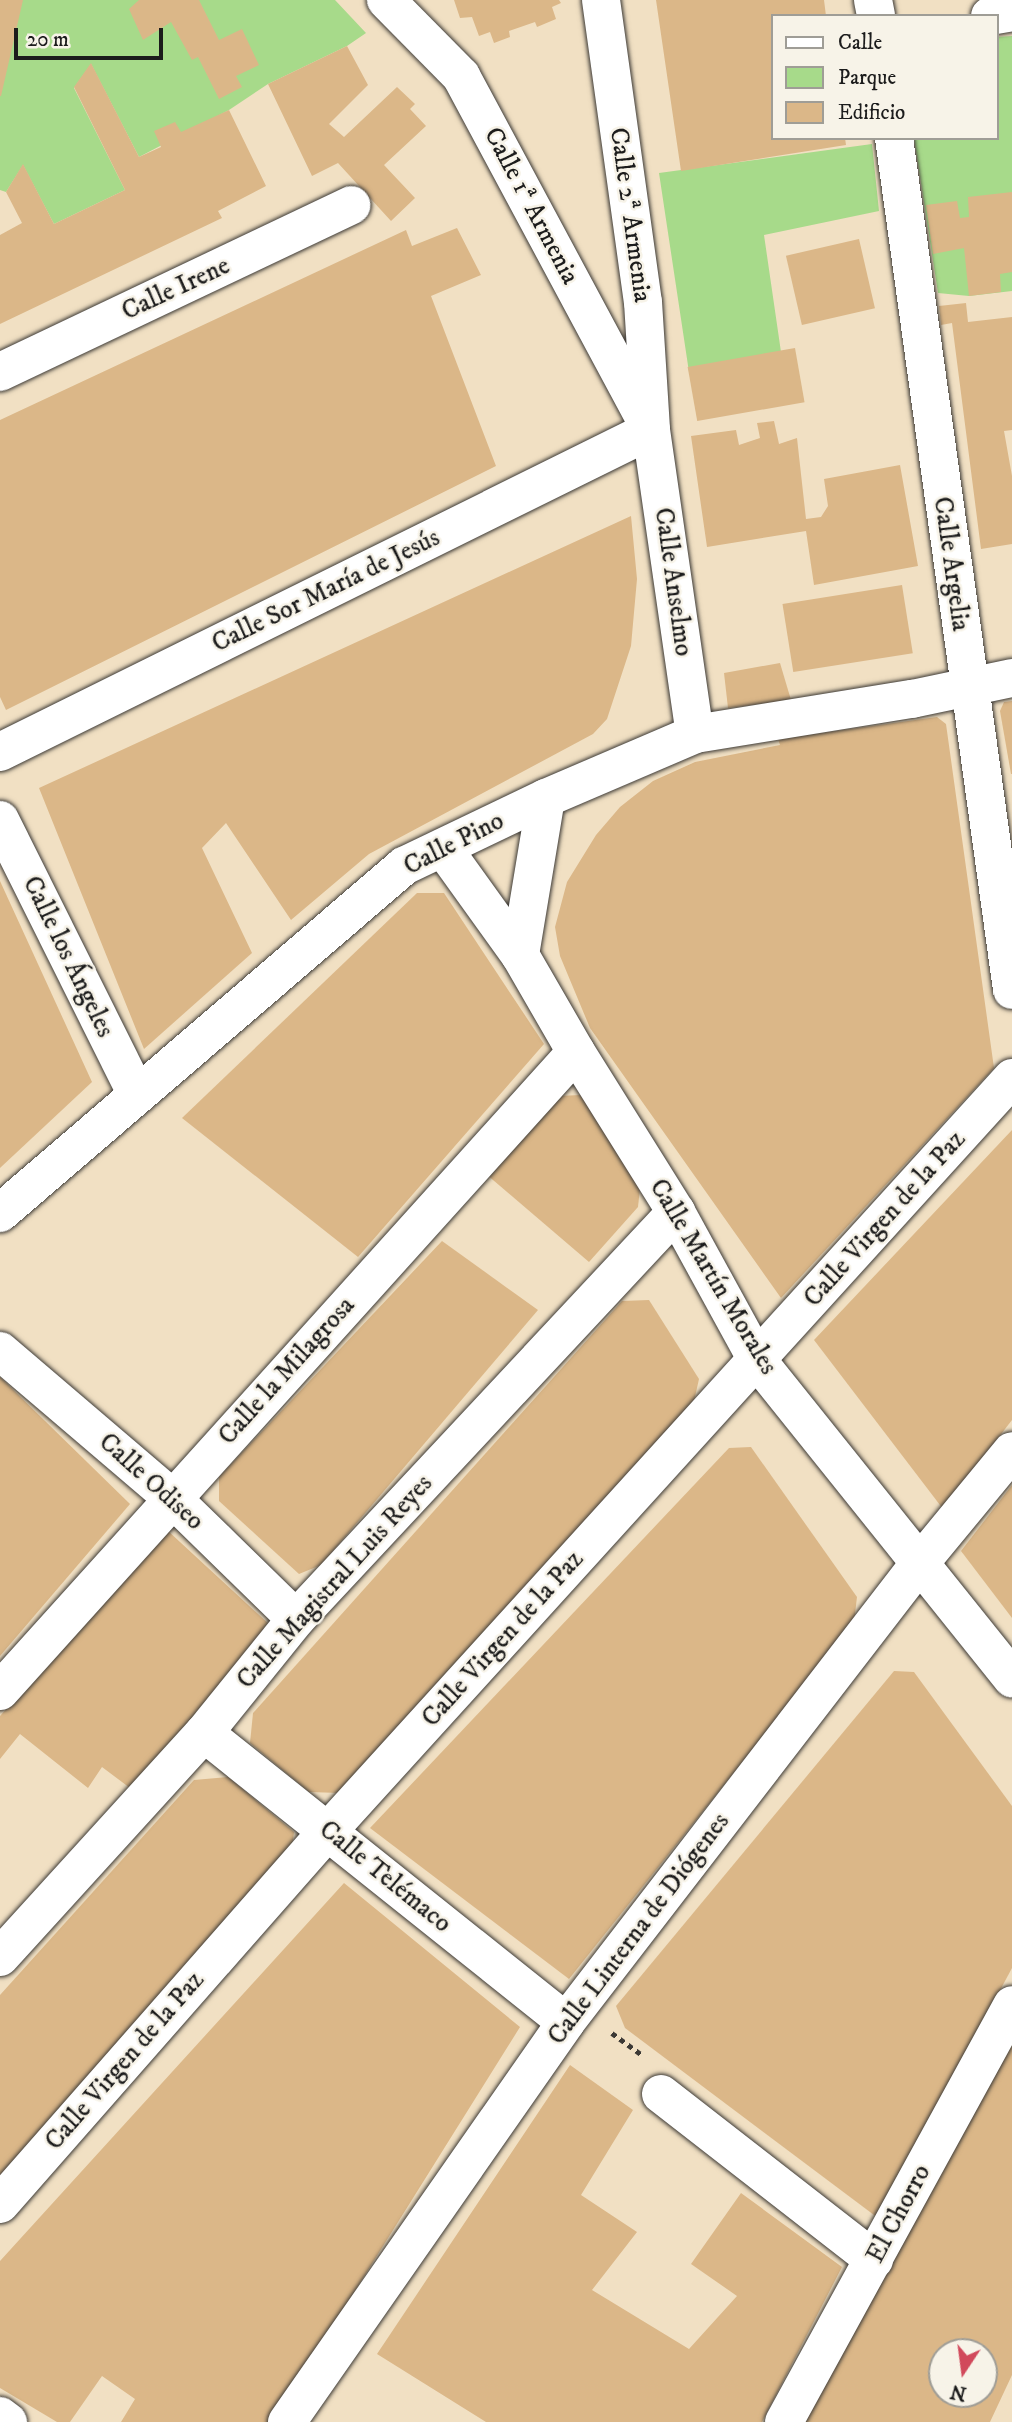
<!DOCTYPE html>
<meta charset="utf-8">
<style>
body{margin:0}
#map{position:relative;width:1012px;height:2422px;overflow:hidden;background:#f1e0c3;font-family:"IM FELL DW Pica",serif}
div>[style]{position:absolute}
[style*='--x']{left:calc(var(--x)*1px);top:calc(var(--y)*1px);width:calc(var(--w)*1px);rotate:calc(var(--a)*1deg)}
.green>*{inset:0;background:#a7da8a}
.building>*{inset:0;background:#dbb788;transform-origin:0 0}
.path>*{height:4.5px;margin-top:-2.25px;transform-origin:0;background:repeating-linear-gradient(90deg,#3c3935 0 5px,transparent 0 10px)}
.roads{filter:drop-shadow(0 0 2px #3c3935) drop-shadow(0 0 2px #3c3935)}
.street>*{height:38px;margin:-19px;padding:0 19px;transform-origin:19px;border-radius:19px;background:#fff}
span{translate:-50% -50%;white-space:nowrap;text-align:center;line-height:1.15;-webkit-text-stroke:5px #f7f3e8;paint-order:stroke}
.street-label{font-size:26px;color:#1c1c1c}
.legend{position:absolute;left:771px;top:14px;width:228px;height:126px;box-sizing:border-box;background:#f7f3e8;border:2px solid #9f9d96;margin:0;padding:9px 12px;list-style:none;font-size:21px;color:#1c1c1c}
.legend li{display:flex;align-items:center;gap:14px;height:35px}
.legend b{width:35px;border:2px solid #9f9d96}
.north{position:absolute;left:928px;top:2338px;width:70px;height:70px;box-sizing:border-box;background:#f7f3e8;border:2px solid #9f9d96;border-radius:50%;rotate:193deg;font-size:19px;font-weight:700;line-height:28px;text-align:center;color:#1c1c1c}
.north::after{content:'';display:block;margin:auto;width:24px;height:32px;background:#d1495b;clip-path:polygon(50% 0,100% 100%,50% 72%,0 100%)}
.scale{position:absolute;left:14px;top:28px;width:149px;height:32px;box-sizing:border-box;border:4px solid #1c1c1c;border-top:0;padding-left:9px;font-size:21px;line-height:24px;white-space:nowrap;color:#1c1c1c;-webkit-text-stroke:5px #f7f3e8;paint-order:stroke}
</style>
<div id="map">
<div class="green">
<i style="clip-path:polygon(0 0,335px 0,366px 33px,347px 46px,268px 84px,229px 110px,139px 157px,91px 64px,74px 88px,125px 190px,54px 224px,23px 165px,6px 192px,0 190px)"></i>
<i style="clip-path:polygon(1012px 36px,1012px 291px,969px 296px,938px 293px,914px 138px,996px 138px,996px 37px)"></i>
<i style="clip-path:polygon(872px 144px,879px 211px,764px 235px,781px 352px,689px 372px,659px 173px)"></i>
</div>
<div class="building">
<i style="clip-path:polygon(0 0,23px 0,1px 96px,0 96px)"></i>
<i style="clip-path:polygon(139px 0,199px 0,219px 40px,242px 29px,259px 65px,236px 76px,242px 87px,219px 99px,198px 57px,192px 60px,171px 22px,143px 40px,129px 9px)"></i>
<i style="clip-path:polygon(454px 0,559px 0,561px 3px,552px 7px,556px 19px,537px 27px,535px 22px,509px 31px,510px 37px,494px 43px,490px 32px,479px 36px,472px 17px,460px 18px)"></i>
<i style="clip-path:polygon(656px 0,824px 0,826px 16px,772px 16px,772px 138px,845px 138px,846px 145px,681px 171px)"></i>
<i style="clip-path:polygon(347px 46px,368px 85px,329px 124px,344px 137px,397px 87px,415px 104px,410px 109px,426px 126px,384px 165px,415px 198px,391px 221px,338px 163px,312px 176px,268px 84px)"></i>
<i style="clip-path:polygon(91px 63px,139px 157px,161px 147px,154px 131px,175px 122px,181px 132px,229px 110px,266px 186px,218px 211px,222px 218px,0 324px,0 235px,22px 223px,6px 192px,23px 164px,54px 224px,125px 190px,74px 87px)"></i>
<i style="clip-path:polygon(1012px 192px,1012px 272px,1000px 274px,1001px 292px,969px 296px,964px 248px,933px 254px,926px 205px,957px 201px,960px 218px,969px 217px,968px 197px)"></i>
<i style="clip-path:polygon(457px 228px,481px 275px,431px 296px,496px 466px,6px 710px,0 697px,0 420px,406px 230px,412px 246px)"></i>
<i style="left:859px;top:239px;width:71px;height:75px;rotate:77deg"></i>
<i style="clip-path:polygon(966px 303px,968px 322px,1012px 317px,1012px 430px,1004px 431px,1012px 476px,1012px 544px,981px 549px,952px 323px,941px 325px,939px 306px)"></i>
<i style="left:795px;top:348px;width:55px;height:109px;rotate:80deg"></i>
<i style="clip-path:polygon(774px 421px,779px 444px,797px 438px,806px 519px,821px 517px,828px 506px,824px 479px,900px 465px,918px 566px,814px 585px,806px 531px,707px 547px,691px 436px,736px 430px,739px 445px,760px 438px,757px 423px)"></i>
<i style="clip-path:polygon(631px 516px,637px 579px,631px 646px,607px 719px,593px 734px,369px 854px,291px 920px,226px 823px,202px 848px,252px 953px,144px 1049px,39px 788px)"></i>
<i style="left:902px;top:585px;width:69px;height:121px;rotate:81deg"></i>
<i style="clip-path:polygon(780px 663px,791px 700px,728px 708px,724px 673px)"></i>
<i style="clip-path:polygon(1012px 701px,1012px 774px,1011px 774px,1000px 711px,1004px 702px)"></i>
<i style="clip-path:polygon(937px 717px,946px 724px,994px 1068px,781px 1298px,590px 1028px,560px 956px,555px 927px,567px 882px,596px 835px,620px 807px,653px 781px,695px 762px,780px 745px,778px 739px)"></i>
<i style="clip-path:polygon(0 881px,92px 1082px,0 1168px)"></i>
<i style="clip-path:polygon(417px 893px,444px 893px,544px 1044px,358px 1257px,182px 1118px)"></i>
<i style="clip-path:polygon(581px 1095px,641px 1179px,638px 1207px,589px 1262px,486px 1174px,558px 1096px)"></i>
<i style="clip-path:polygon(1012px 1130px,1012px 1420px,943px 1509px,814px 1340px)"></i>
<i style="clip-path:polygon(442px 1241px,538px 1310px,321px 1565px,299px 1574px,219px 1501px,219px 1477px)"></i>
<i style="clip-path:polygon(649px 1300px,699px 1379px,692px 1410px,340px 1793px,309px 1792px,250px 1743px,253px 1713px,622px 1301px)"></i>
<i style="clip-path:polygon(0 1377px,130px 1504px,0 1656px)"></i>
<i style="clip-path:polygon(751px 1447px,857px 1597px,854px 1622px,569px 1979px,370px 1828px,729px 1448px)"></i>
<i style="clip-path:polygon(1012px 1485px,1012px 1618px,961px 1551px)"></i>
<i style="clip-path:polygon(167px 1530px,271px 1626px,134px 1791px,102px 1767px,88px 1788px,20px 1734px,0 1759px,0 1716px)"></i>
<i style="clip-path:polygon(894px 1671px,914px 1672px,1012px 1806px,1012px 1968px,878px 2218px,625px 2028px,616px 2006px)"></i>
<i style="clip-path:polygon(228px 1777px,294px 1832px,290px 1863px,0 2176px,0 1995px,194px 1780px)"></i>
<i style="clip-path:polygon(344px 1883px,520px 2027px,273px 2422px,121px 2422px,135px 2399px,102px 2376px,70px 2422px,57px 2422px,0 2388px,0 2261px)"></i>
<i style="clip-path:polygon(evenodd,1012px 2038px,1012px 2375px,990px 2422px,796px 2422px,1012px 2038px,942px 2352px,984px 2352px,984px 2394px,942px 2394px,942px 2352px)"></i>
<i style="clip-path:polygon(570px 2065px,633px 2110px,581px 2195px,637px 2232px,592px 2290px,689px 2349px,737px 2296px,691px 2264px,741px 2193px,842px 2267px,762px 2422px,486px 2422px,377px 2354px)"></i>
</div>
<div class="path">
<i style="--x:612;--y:2033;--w:37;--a:36"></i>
</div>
<div class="roads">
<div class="street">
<i style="--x:386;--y:0;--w:107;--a:45.4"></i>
<i style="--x:461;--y:76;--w:389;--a:61.8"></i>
<i style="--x:601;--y:0;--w:305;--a:82.1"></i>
<i style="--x:643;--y:302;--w:128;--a:86.4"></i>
<i style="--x:651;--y:430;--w:307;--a:81.8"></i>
<i style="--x:873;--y:0;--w:16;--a:79"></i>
<i style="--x:990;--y:16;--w:22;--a:-10"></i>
<i style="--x:894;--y:138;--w:860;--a:82.11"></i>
<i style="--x:0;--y:372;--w:389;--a:-25.4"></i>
<i style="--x:0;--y:752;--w:726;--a:-26.32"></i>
<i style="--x:0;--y:820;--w:307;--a:63.5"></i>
<i style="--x:443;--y:848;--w:132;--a:54.3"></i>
<i style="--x:520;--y:955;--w:112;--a:60"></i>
<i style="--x:576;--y:1052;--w:189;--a:58"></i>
<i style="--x:676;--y:1212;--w:169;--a:61.3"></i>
<i style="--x:757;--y:1360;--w:408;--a:51.3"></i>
<i style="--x:520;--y:955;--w:159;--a:-80.6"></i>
<i style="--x:0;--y:1213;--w:533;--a:-40.66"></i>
<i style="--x:404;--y:866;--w:157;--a:-25.6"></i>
<i style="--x:546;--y:798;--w:162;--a:-23.2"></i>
<i style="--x:695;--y:734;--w:220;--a:-9.2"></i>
<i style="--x:912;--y:699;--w:102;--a:-11.9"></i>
<i style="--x:0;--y:1351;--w:226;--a:40.5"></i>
<i style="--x:172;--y:1498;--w:173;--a:44.3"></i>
<i style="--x:0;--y:1691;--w:860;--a:-47.97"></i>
<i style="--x:204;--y:1733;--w:463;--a:38.6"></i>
<i style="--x:0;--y:1957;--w:303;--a:-47.7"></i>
<i style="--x:204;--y:1733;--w:146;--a:-51.1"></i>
<i style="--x:296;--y:1619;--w:557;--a:-46.96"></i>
<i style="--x:661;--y:2094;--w:270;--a:37.9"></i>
<i style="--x:0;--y:2204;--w:498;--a:-48.7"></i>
<i style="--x:329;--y:1830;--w:1016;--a:-47.75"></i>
<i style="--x:0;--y:2416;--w:10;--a:37"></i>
<i style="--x:287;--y:2422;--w:488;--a:-55.1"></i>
<i style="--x:566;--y:2022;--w:578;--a:-52.38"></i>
<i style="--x:919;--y:1564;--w:146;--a:-50.5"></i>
<i style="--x:784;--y:2422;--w:475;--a:-61.3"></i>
</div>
</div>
<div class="street-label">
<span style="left:531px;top:206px;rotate:62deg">Calle 1ª Armenia</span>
<span style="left:630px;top:215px;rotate:82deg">Calle 2ª Armenia</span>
<span style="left:176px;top:289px;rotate:-25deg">Calle Irene</span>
<span style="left:951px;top:564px;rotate:82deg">Calle Argelia</span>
<span style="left:673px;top:582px;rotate:82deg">Calle Anselmo</span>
<span style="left:326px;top:591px;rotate:-26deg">Calle Sor María de Jesús</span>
<span style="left:454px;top:844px;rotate:-27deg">Calle Pino</span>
<span style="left:68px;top:957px;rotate:64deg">Calle los Ángeles</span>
<span style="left:885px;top:1219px;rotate:-48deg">Calle Virgen de la Paz</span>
<span style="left:713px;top:1277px;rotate:59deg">Calle Martín Morales</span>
<span style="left:287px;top:1371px;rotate:-48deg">Calle la Milagrosa</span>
<span style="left:151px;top:1482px;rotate:42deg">Calle Odiseo</span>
<span style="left:335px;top:1582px;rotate:-48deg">Calle Magistral Luis Reyes</span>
<span style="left:503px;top:1639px;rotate:-48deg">Calle Virgen de la Paz</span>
<span style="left:385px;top:1877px;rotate:39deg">Calle Telémaco</span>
<span style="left:639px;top:1929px;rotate:-53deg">Calle Linterna de Diógenes</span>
<span style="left:125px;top:2061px;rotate:-49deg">Calle Virgen de la Paz</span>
<span style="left:899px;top:2214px;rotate:-62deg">El Chorro</span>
</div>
<ul class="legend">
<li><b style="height:9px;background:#fff"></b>Calle</li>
<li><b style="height:19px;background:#a7da8a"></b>Parque</li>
<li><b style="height:19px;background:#dbb788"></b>Edificio</li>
</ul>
<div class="north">N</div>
<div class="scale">20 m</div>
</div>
